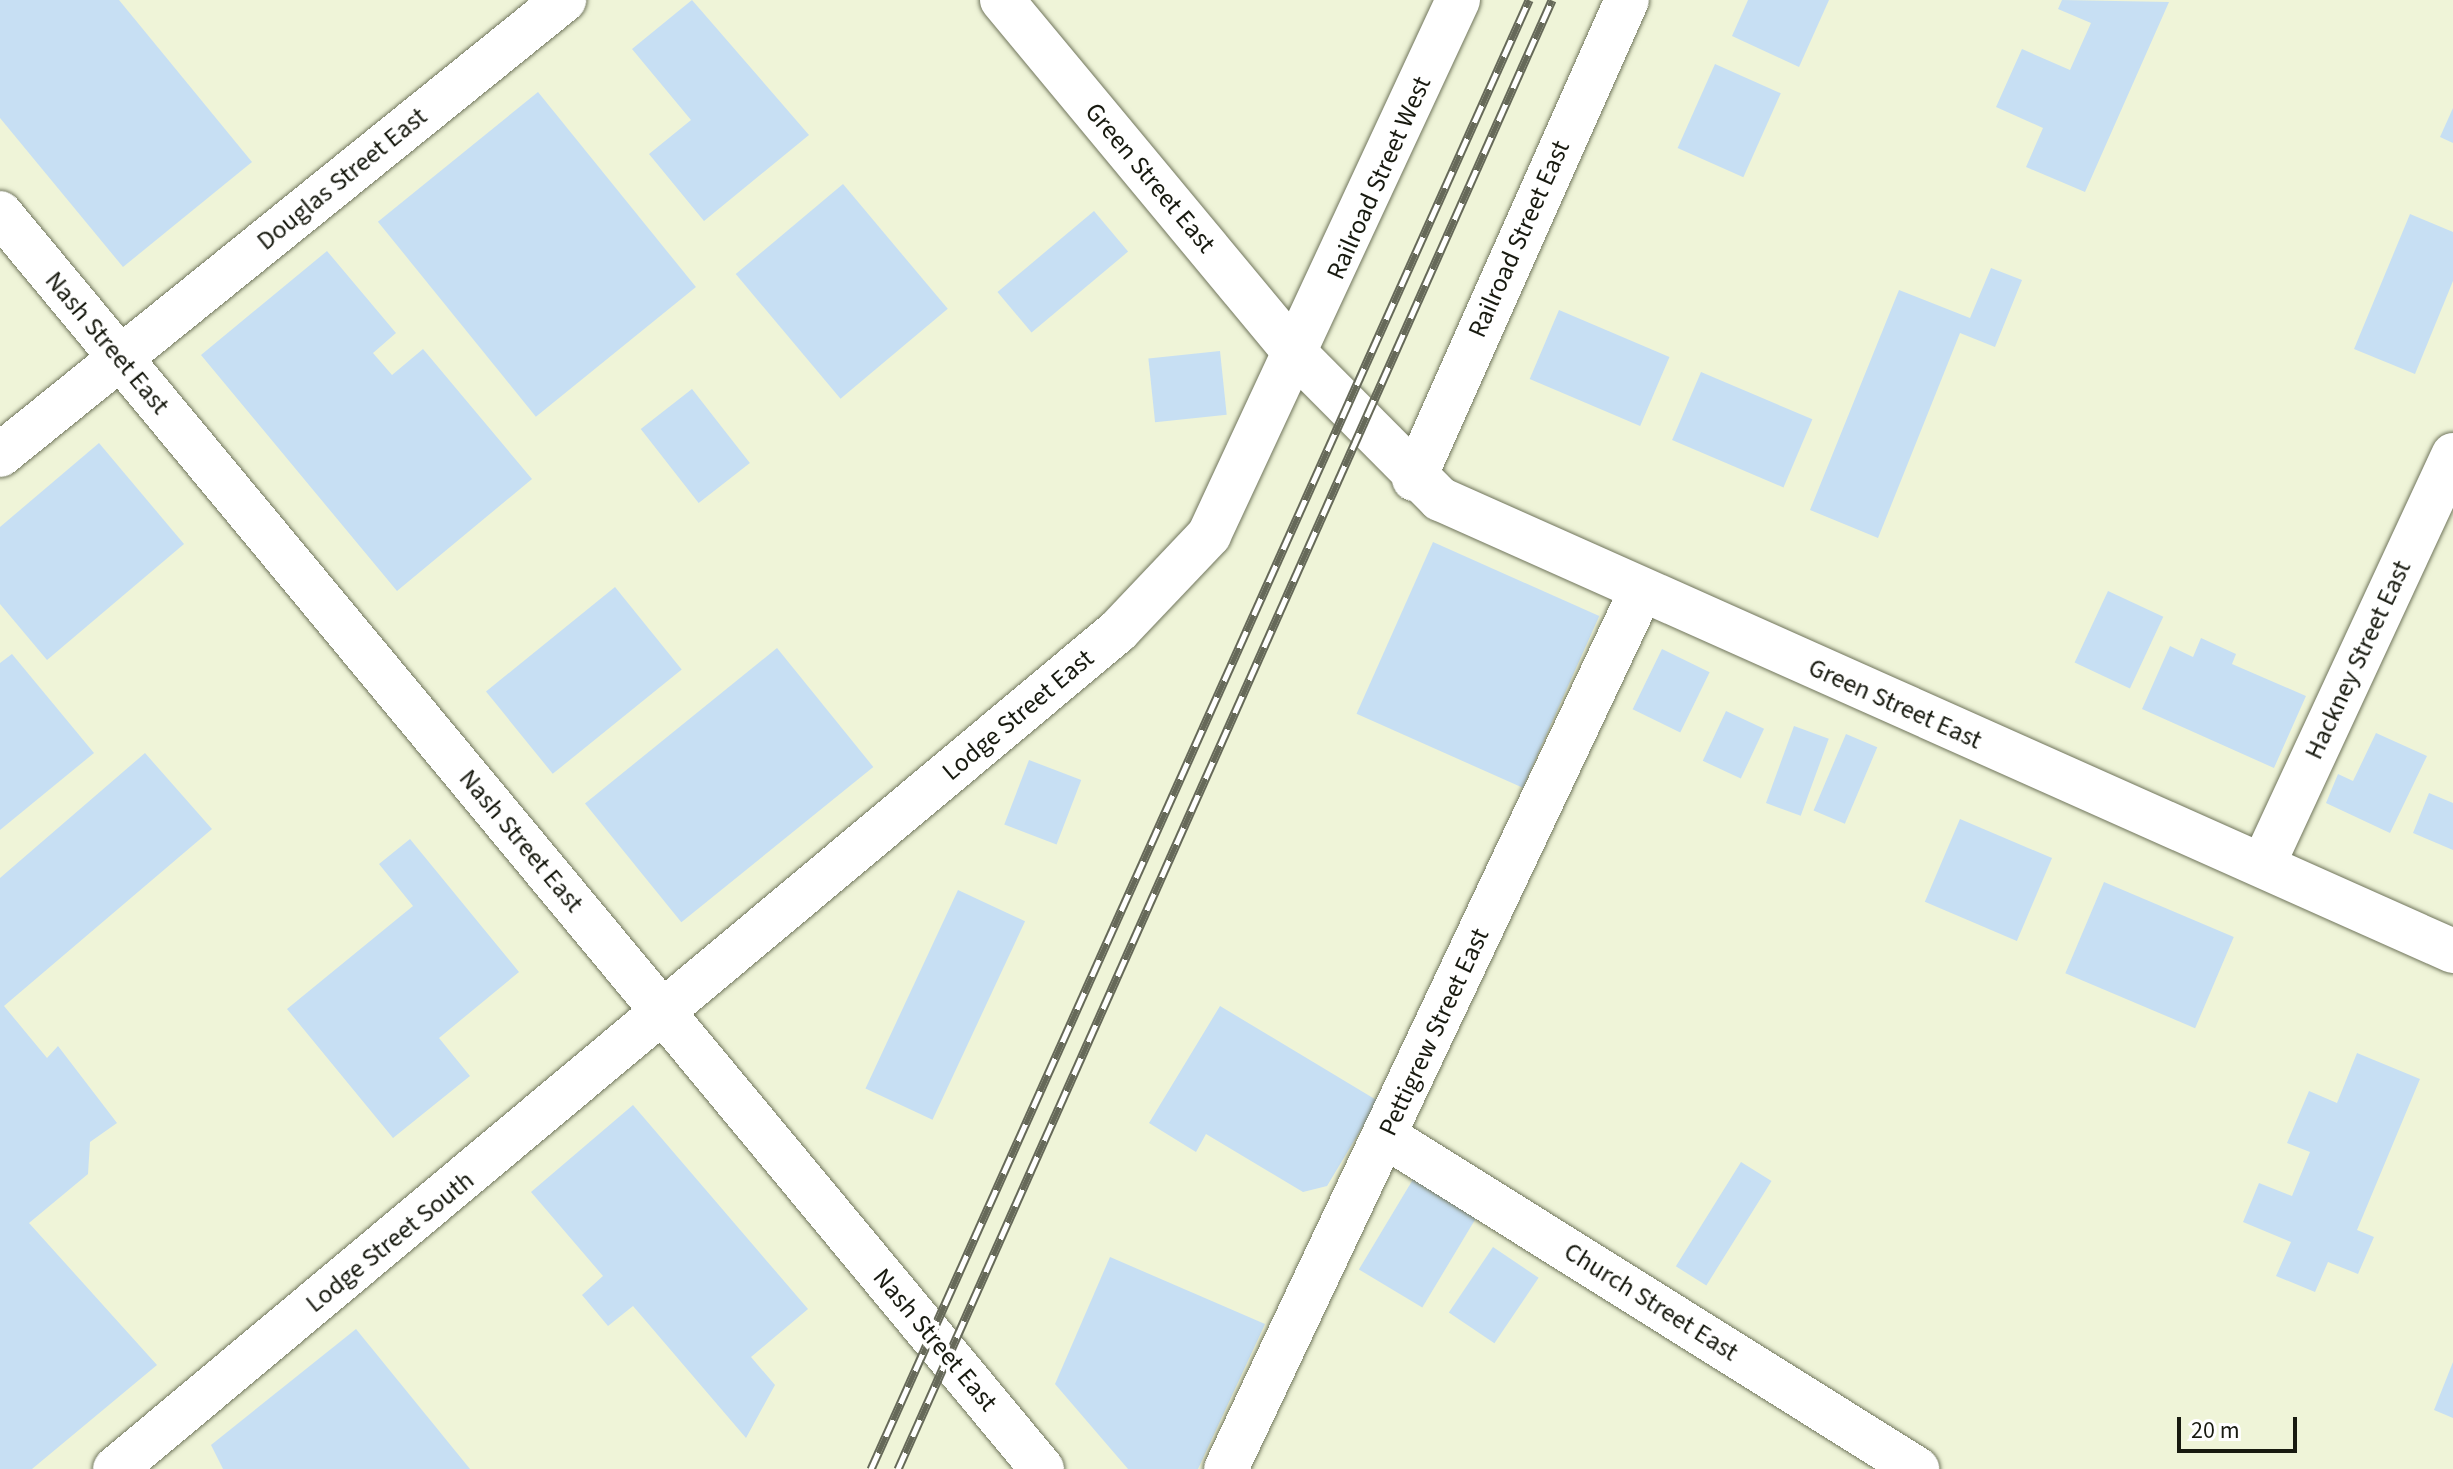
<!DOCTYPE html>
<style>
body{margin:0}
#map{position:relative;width:2453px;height:1469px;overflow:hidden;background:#eff4d8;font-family:"Source Sans 3",sans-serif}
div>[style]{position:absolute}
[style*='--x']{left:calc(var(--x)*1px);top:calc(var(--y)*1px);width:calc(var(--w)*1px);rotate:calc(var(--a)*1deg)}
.building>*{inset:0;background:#c7dff3;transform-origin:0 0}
.roads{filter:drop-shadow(0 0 2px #70755c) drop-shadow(0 0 2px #70755c)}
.minor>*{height:44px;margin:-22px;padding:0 22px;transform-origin:22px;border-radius:22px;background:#fff}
.tertiary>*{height:44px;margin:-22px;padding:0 22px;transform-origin:22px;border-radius:22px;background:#fff}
.secondary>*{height:44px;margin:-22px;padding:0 22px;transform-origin:22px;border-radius:22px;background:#fff}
.rail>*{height:9px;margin-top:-4.5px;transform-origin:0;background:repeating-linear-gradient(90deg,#fff 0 18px,#666959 0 36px);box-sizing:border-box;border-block:2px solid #666959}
span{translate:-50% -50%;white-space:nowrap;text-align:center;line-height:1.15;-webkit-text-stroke:8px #fff;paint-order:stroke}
.street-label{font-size:26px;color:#181a10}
.scale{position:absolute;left:2177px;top:1417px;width:120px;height:36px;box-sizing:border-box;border:4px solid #181a10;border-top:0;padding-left:10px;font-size:24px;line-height:28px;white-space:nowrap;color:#181a10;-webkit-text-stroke:6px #fff;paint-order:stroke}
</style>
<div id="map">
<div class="building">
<i style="clip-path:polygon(0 0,119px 0,252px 162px,123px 267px,0 118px)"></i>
<i style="clip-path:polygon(692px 0,809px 135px,704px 221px,649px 154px,691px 120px,632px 49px)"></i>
<i style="clip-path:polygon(1748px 0,1829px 0,1799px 67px,1732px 36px)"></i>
<i style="clip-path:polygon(2062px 0,2169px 2px,2085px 192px,2026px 167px,2043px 128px,1996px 107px,2022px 49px,2070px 70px,2091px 23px,2058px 9px)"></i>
<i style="left:1715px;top:64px;width:72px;height:92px;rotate:24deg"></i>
<i style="left:538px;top:92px;width:251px;height:206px;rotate:51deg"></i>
<i style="clip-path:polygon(2453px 108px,2453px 143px,2440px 137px)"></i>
<i style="left:843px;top:184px;width:163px;height:140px;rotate:50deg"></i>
<i style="left:1094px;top:211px;width:53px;height:126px;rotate:50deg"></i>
<i style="clip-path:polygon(2410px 214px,2453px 232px,2453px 281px,2415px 374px,2354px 349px)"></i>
<i style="clip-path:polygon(327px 251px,396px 333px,373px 353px,392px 375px,423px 349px,532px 479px,397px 591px,201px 355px)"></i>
<i style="clip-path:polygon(1991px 268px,2022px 280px,1995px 347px,1960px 333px,1878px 538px,1810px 510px,1899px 290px,1970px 318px)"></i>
<i style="left:1559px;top:310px;width:120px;height:75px;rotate:23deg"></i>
<i style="left:1220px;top:351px;width:64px;height:72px;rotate:84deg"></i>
<i style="left:1701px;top:372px;width:121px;height:74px;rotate:23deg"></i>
<i style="left:692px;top:389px;width:94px;height:65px;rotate:52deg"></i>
<i style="clip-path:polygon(99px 443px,184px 544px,47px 660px,0 604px,0 527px)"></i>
<i style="left:1433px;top:542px;width:182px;height:188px;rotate:24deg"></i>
<i style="left:615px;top:587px;width:106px;height:166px;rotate:51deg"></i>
<i style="left:2108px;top:591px;width:61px;height:79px;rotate:25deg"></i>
<i style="clip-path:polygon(2201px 638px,2236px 654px,2232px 664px,2306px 696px,2274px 768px,2142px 709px,2170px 646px,2193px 657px)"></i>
<i style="left:777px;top:648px;width:153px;height:247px;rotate:51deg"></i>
<i style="left:1662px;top:649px;width:53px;height:67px;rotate:26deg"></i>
<i style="clip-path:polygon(12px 654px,94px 753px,0 830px,0 663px)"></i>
<i style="left:1726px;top:711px;width:42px;height:55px;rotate:25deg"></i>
<i style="left:1794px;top:726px;width:37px;height:82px;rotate:20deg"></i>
<i style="clip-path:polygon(2376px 733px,2427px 756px,2390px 833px,2326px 803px,2338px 774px,2353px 781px)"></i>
<i style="left:1846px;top:734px;width:34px;height:83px;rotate:23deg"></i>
<i style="clip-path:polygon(145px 753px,212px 829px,4px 1006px,47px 1058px,58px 1046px,117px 1123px,90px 1142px,88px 1174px,29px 1223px,157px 1365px,32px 1469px,0 1469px,0 878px)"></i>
<i style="left:1029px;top:760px;width:56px;height:69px;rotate:21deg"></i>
<i style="clip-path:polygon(2429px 793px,2453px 803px,2453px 850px,2413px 833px)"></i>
<i style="left:1960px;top:819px;width:100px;height:90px;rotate:23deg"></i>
<i style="clip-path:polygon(410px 839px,519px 972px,439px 1038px,470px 1076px,393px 1138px,287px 1009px,413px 906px,379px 864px)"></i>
<i style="left:2104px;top:882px;width:141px;height:99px;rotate:23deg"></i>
<i style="left:958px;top:890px;width:74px;height:219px;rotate:25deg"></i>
<i style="clip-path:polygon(1220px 1006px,1378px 1101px,1327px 1186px,1303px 1192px,1206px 1134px,1196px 1152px,1149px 1123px)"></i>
<i style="clip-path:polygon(2357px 1053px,2420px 1079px,2357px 1230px,2374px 1237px,2358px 1274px,2328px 1262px,2315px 1292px,2276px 1276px,2291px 1242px,2243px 1222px,2259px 1183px,2292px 1196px,2310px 1152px,2287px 1143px,2309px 1091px,2337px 1103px)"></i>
<i style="clip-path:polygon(633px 1105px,808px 1309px,751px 1357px,775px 1385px,746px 1438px,633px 1306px,608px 1326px,582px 1295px,603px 1276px,531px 1192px)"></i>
<i style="left:1741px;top:1162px;width:36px;height:123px;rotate:32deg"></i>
<i style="left:1415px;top:1176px;width:74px;height:109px;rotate:31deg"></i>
<i style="left:1493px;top:1247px;width:55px;height:79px;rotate:34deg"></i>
<i style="clip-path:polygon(1110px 1257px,1265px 1324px,1198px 1469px,1128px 1469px,1055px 1384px)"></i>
<i style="clip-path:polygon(356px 1329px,470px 1469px,223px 1469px,211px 1445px)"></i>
<i style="clip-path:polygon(2453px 1362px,2453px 1418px,2434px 1410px)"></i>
</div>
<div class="roads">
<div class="minor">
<i style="--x:1298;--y:356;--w:202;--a:45.2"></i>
<i style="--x:1440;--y:499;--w:1109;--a:24.05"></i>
<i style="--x:0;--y:455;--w:725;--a:-38.89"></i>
<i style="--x:1414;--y:479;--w:524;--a:-66.03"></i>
<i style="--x:2263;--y:865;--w:452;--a:-65.1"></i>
<i style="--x:1385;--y:1136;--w:628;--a:32.04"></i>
<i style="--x:115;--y:1469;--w:1308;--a:-39.88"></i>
<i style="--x:1119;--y:630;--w:131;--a:-46.5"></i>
<i style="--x:1209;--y:535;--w:590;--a:-65.04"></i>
<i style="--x:1226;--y:1469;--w:969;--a:-64.7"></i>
</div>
<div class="tertiary">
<i style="--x:1002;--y:0;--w:463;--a:50.3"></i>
</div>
<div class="secondary">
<i style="--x:0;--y:213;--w:1632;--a:50.32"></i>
</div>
</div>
<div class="rail">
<i style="--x:871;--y:1469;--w:1610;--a:-65.87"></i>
<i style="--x:898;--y:1469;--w:1608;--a:-66"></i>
</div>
<div class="street-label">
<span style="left:1150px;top:178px;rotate:50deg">Green Street East</span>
<span style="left:1379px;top:178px;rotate:-66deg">Railroad Street West</span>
<span style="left:342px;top:179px;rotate:-39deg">Douglas Street East</span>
<span style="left:1519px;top:239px;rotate:-66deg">Railroad Street East</span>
<span style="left:107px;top:343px;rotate:50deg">Nash Street East</span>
<span style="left:2358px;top:660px;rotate:-65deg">Hackney Street East</span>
<span style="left:1895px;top:704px;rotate:24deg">Green Street East</span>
<span style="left:1018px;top:715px;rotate:-40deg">Lodge Street East</span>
<span style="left:521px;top:841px;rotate:50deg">Nash Street East</span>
<span style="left:1434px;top:1032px;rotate:-65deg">Pettigrew Street East</span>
<span style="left:390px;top:1242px;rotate:-39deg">Lodge Street South</span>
<span style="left:1651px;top:1302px;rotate:32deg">Church Street East</span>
<span style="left:935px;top:1340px;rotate:50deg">Nash Street East</span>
</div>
<div class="scale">20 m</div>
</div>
